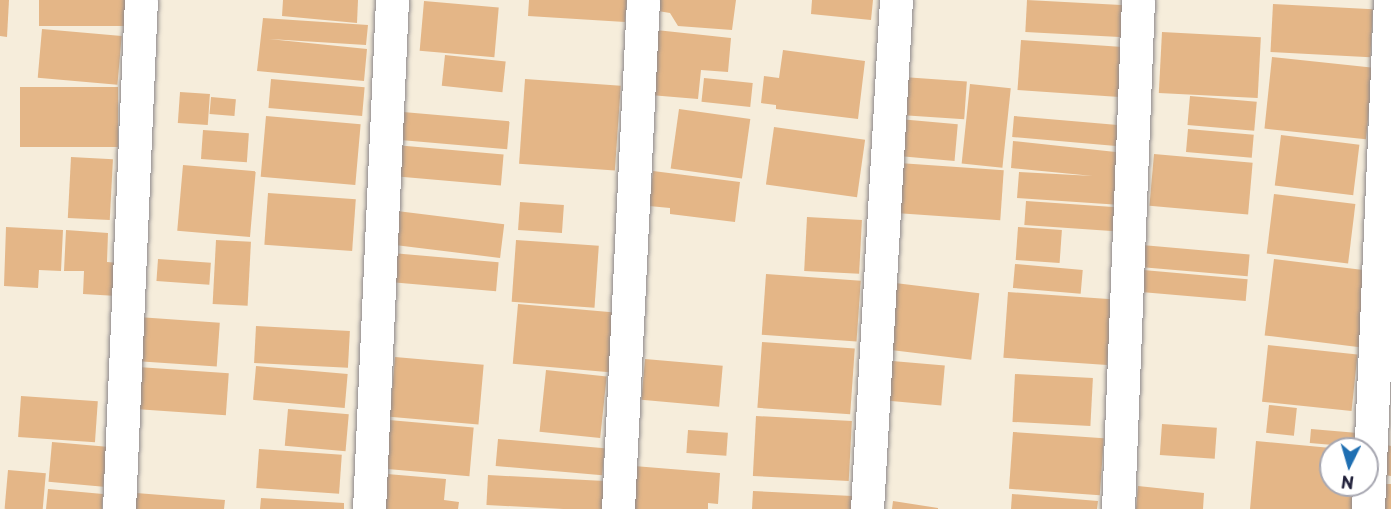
<!DOCTYPE html>
<style>
body{margin:0}
#map{position:relative;width:1391px;height:509px;overflow:hidden;background:#f6eddb;font-family:"Playpen Sans",sans-serif}
div>[style]{position:absolute}
[style*='--x']{left:calc(var(--x)*1px);top:calc(var(--y)*1px);width:calc(var(--w)*1px);rotate:calc(var(--a)*1deg)}
.building>*{inset:0;background:#e4b687;transform-origin:0 0}
.roads{filter:drop-shadow(0 0 2px #8c888b) drop-shadow(0 0 2px #8c888b)}
.minor>*{height:33px;margin:-16.5px;padding:0 16.5px;transform-origin:16.5px;border-radius:16.5px;background:#fff}
span{translate:-50% -50%;white-space:nowrap;text-align:center;line-height:1.15;-webkit-text-stroke:6px #fff;paint-order:stroke}
.north{position:absolute;left:1319px;top:437px;width:60px;height:60px;box-sizing:border-box;background:#fff;border:2px solid #a7a7b1;border-radius:50%;rotate:185deg;font-size:16px;font-weight:700;line-height:24px;text-align:center;color:#22223b}
.north::after{content:'';display:block;margin:auto;width:21px;height:27px;background:#1f6fb2;clip-path:polygon(50% 0,100% 100%,50% 72%,0 100%)}
</style>
<div id="map">
<div class="building">
<i style="clip-path:polygon(0 0,9px 0,7px 37px,0 36px)"></i>
<i style="left:39px;top:0;width:88px;height:26px"></i>
<i style="clip-path:polygon(283px 0,358px 0,357px 23px,282px 16px)"></i>
<i style="clip-path:polygon(529px 0,627px 0,625px 22px,528px 16px)"></i>
<i style="clip-path:polygon(659px 0,736px 0,732px 30px,678px 26px,670px 13px,658px 11px)"></i>
<i style="clip-path:polygon(812px 0,873px 0,871px 20px,811px 14px)"></i>
<i style="left:1027px;top:0;width:99px;height:32px;rotate:3deg"></i>
<i style="left:424px;top:1px;width:75px;height:50px;rotate:5deg"></i>
<i style="left:1273px;top:4px;width:100px;height:48px;rotate:3deg"></i>
<i style="clip-path:polygon(263px 18px,368px 25px,366px 45px,269px 39px,367px 49px,364px 81px,257px 71px)"></i>
<i style="left:42px;top:29px;width:80px;height:49px;rotate:5deg"></i>
<i style="clip-path:polygon(656px 30px,731px 38px,728px 72px,701px 70px,698px 99px,650px 95px)"></i>
<i style="left:1162px;top:32px;width:99px;height:61px;rotate:3deg"></i>
<i style="left:1021px;top:40px;width:102px;height:50px;rotate:4deg"></i>
<i style="clip-path:polygon(783px 50px,865px 61px,858px 119px,776px 109px,776px 105px,761px 103px,764px 76px,779px 78px)"></i>
<i style="left:445px;top:55px;width:61px;height:31px;rotate:6deg"></i>
<i style="left:1272px;top:57px;width:102px;height:72px;rotate:6deg"></i>
<i style="left:903px;top:77px;width:64px;height:38px;rotate:4deg"></i>
<i style="left:704px;top:78px;width:49px;height:24px;rotate:6deg"></i>
<i style="left:271px;top:79px;width:94px;height:29px;rotate:5deg"></i>
<i style="left:525px;top:79px;width:96px;height:85px;rotate:4deg"></i>
<i style="left:970px;top:84px;width:41px;height:80px;rotate:6deg"></i>
<i style="left:20px;top:87px;width:98px;height:60px"></i>
<i style="left:180px;top:92px;width:30px;height:31px;rotate:4deg"></i>
<i style="left:1190px;top:96px;width:67px;height:29px;rotate:5deg"></i>
<i style="left:211px;top:97px;width:25px;height:17px;rotate:5deg"></i>
<i style="left:679px;top:109px;width:72px;height:60px;rotate:8deg"></i>
<i style="left:403px;top:112px;width:107px;height:28px;rotate:5deg"></i>
<i style="left:266px;top:116px;width:95px;height:61px;rotate:5deg"></i>
<i style="left:1014px;top:116px;width:110px;height:21px;rotate:5deg"></i>
<i style="left:899px;top:119px;width:59px;height:37px;rotate:5deg"></i>
<i style="left:774px;top:127px;width:92px;height:58px;rotate:8deg"></i>
<i style="left:1188px;top:129px;width:66px;height:23px;rotate:5deg"></i>
<i style="left:203px;top:130px;width:46px;height:29px;rotate:4deg"></i>
<i style="left:1281px;top:135px;width:79px;height:51px;rotate:7deg"></i>
<i style="clip-path:polygon(1013px 141px,1125px 153px,1121px 205px,1017px 198px,1019px 172px,1093px 176px,1011px 168px)"></i>
<i style="left:395px;top:145px;width:109px;height:31px;rotate:5deg"></i>
<i style="left:1154px;top:154px;width:99px;height:52px;rotate:5deg"></i>
<i style="left:71px;top:157px;width:42px;height:61px;rotate:3deg"></i>
<i style="left:899px;top:163px;width:105px;height:50px;rotate:4deg"></i>
<i style="left:183px;top:165px;width:73px;height:66px;rotate:5deg"></i>
<i style="clip-path:polygon(653px 171px,740px 182px,735px 222px,670px 214px,670px 208px,649px 206px)"></i>
<i style="left:268px;top:193px;width:88px;height:52px;rotate:4deg"></i>
<i style="left:1274px;top:194px;width:82px;height:60px;rotate:7deg"></i>
<i style="left:1026px;top:201px;width:91px;height:24px;rotate:4deg"></i>
<i style="left:520px;top:202px;width:44px;height:28px;rotate:4deg"></i>
<i style="left:397px;top:211px;width:108px;height:34px;rotate:7deg"></i>
<i style="left:807px;top:217px;width:55px;height:54px;rotate:3deg"></i>
<i style="clip-path:polygon(6px 227px,63px 230px,61px 271px,39px 270px,38px 288px,4px 286px)"></i>
<i style="left:1018px;top:227px;width:44px;height:33px;rotate:4deg"></i>
<i style="clip-path:polygon(66px 230px,108px 233px,107px 262px,119px 263px,117px 296px,83px 294px,84px 271px,64px 271px)"></i>
<i style="left:216px;top:240px;width:35px;height:64px;rotate:3deg"></i>
<i style="left:516px;top:240px;width:83px;height:62px;rotate:4deg"></i>
<i style="left:1142px;top:245px;width:108px;height:22px;rotate:5deg"></i>
<i style="left:392px;top:253px;width:107px;height:29px;rotate:5deg"></i>
<i style="left:158px;top:259px;width:53px;height:22px;rotate:4deg"></i>
<i style="left:1274px;top:259px;width:96px;height:77px;rotate:7deg"></i>
<i style="left:1015px;top:264px;width:68px;height:24px;rotate:5deg"></i>
<i style="left:1143px;top:270px;width:105px;height:22px;rotate:5deg"></i>
<i style="left:766px;top:274px;width:95px;height:61px;rotate:4deg"></i>
<i style="left:895px;top:283px;width:85px;height:67px;rotate:7deg"></i>
<i style="left:1008px;top:292px;width:104px;height:66px;rotate:4deg"></i>
<i style="left:518px;top:304px;width:100px;height:60px;rotate:5deg"></i>
<i style="left:138px;top:317px;width:82px;height:44px;rotate:4deg"></i>
<i style="left:256px;top:326px;width:94px;height:37px;rotate:3deg"></i>
<i style="left:762px;top:342px;width:93px;height:66px;rotate:4deg"></i>
<i style="left:1268px;top:345px;width:90px;height:57px;rotate:6deg"></i>
<i style="left:395px;top:357px;width:89px;height:60px;rotate:5deg"></i>
<i style="left:645px;top:359px;width:78px;height:41px;rotate:5deg"></i>
<i style="left:892px;top:361px;width:53px;height:40px;rotate:5deg"></i>
<i style="left:256px;top:366px;width:92px;height:34px;rotate:5deg"></i>
<i style="left:138px;top:367px;width:91px;height:42px;rotate:4deg"></i>
<i style="left:546px;top:370px;width:61px;height:62px;rotate:6deg"></i>
<i style="left:1015px;top:374px;width:78px;height:48px;rotate:3deg"></i>
<i style="left:21px;top:396px;width:77px;height:41px;rotate:4deg"></i>
<i style="left:1269px;top:405px;width:28px;height:28px;rotate:6deg"></i>
<i style="left:288px;top:409px;width:61px;height:37px;rotate:5deg"></i>
<i style="left:756px;top:416px;width:96px;height:60px;rotate:3deg"></i>
<i style="left:389px;top:420px;width:85px;height:49px;rotate:5deg"></i>
<i style="left:1162px;top:424px;width:55px;height:31px;rotate:4deg"></i>
<i style="left:1311px;top:429px;width:47px;height:14px;rotate:5deg"></i>
<i style="left:688px;top:430px;width:40px;height:23px;rotate:4deg"></i>
<i style="left:1013px;top:432px;width:91px;height:57px;rotate:4deg"></i>
<i style="left:498px;top:439px;width:107px;height:27px;rotate:5deg"></i>
<i style="clip-path:polygon(1256px 441px,1331px 448px,1331px 485px,1359px 485px,1357px 509px,1250px 509px)"></i>
<i style="left:52px;top:442px;width:55px;height:40px;rotate:5deg"></i>
<i style="clip-path:polygon(1387px 445px,1391px 446px,1391px 476px,1385px 475px)"></i>
<i style="left:259px;top:449px;width:83px;height:39px;rotate:4deg"></i>
<i style="clip-path:polygon(634px 466px,720px 473px,718px 504px,708px 503px,708px 509px,631px 509px)"></i>
<i style="left:8px;top:470px;width:38px;height:39px;rotate:5deg"></i>
<i style="clip-path:polygon(387px 474px,446px 479px,444px 500px,459px 502px,458px 509px,384px 509px)"></i>
<i style="left:488px;top:475px;width:117px;height:30px;rotate:3deg"></i>
<i style="clip-path:polygon(1386px 484px,1391px 484px,1391px 509px,1384px 509px)"></i>
<i style="clip-path:polygon(1138px 486px,1204px 493px,1203px 509px,1136px 509px)"></i>
<i style="clip-path:polygon(48px 489px,103px 494px,102px 509px,46px 509px)"></i>
<i style="clip-path:polygon(753px 491px,852px 496px,851px 509px,752px 509px)"></i>
<i style="clip-path:polygon(136px 493px,225px 500px,224px 509px,134px 509px)"></i>
<i style="clip-path:polygon(1012px 494px,1098px 501px,1097px 509px,1011px 509px)"></i>
<i style="clip-path:polygon(261px 498px,344px 503px,344px 509px,260px 509px)"></i>
<i style="clip-path:polygon(893px 501px,938px 508px,938px 509px,892px 509px)"></i>
</div>
<div class="roads">
<div class="minor">
<i style="--x:119;--y:509;--w:509;--a:-87.53"></i>
<i style="--x:369;--y:509;--w:510;--a:-87.41"></i>
<i style="--x:618;--y:509;--w:510;--a:-87.19"></i>
<i style="--x:867;--y:509;--w:510;--a:-86.74"></i>
<i style="--x:1118;--y:509;--w:509;--a:-87.75"></i>
<i style="--x:1368;--y:509;--w:509;--a:-87.53"></i>
</div>
</div>
<div class="north">N</div>
</div>
